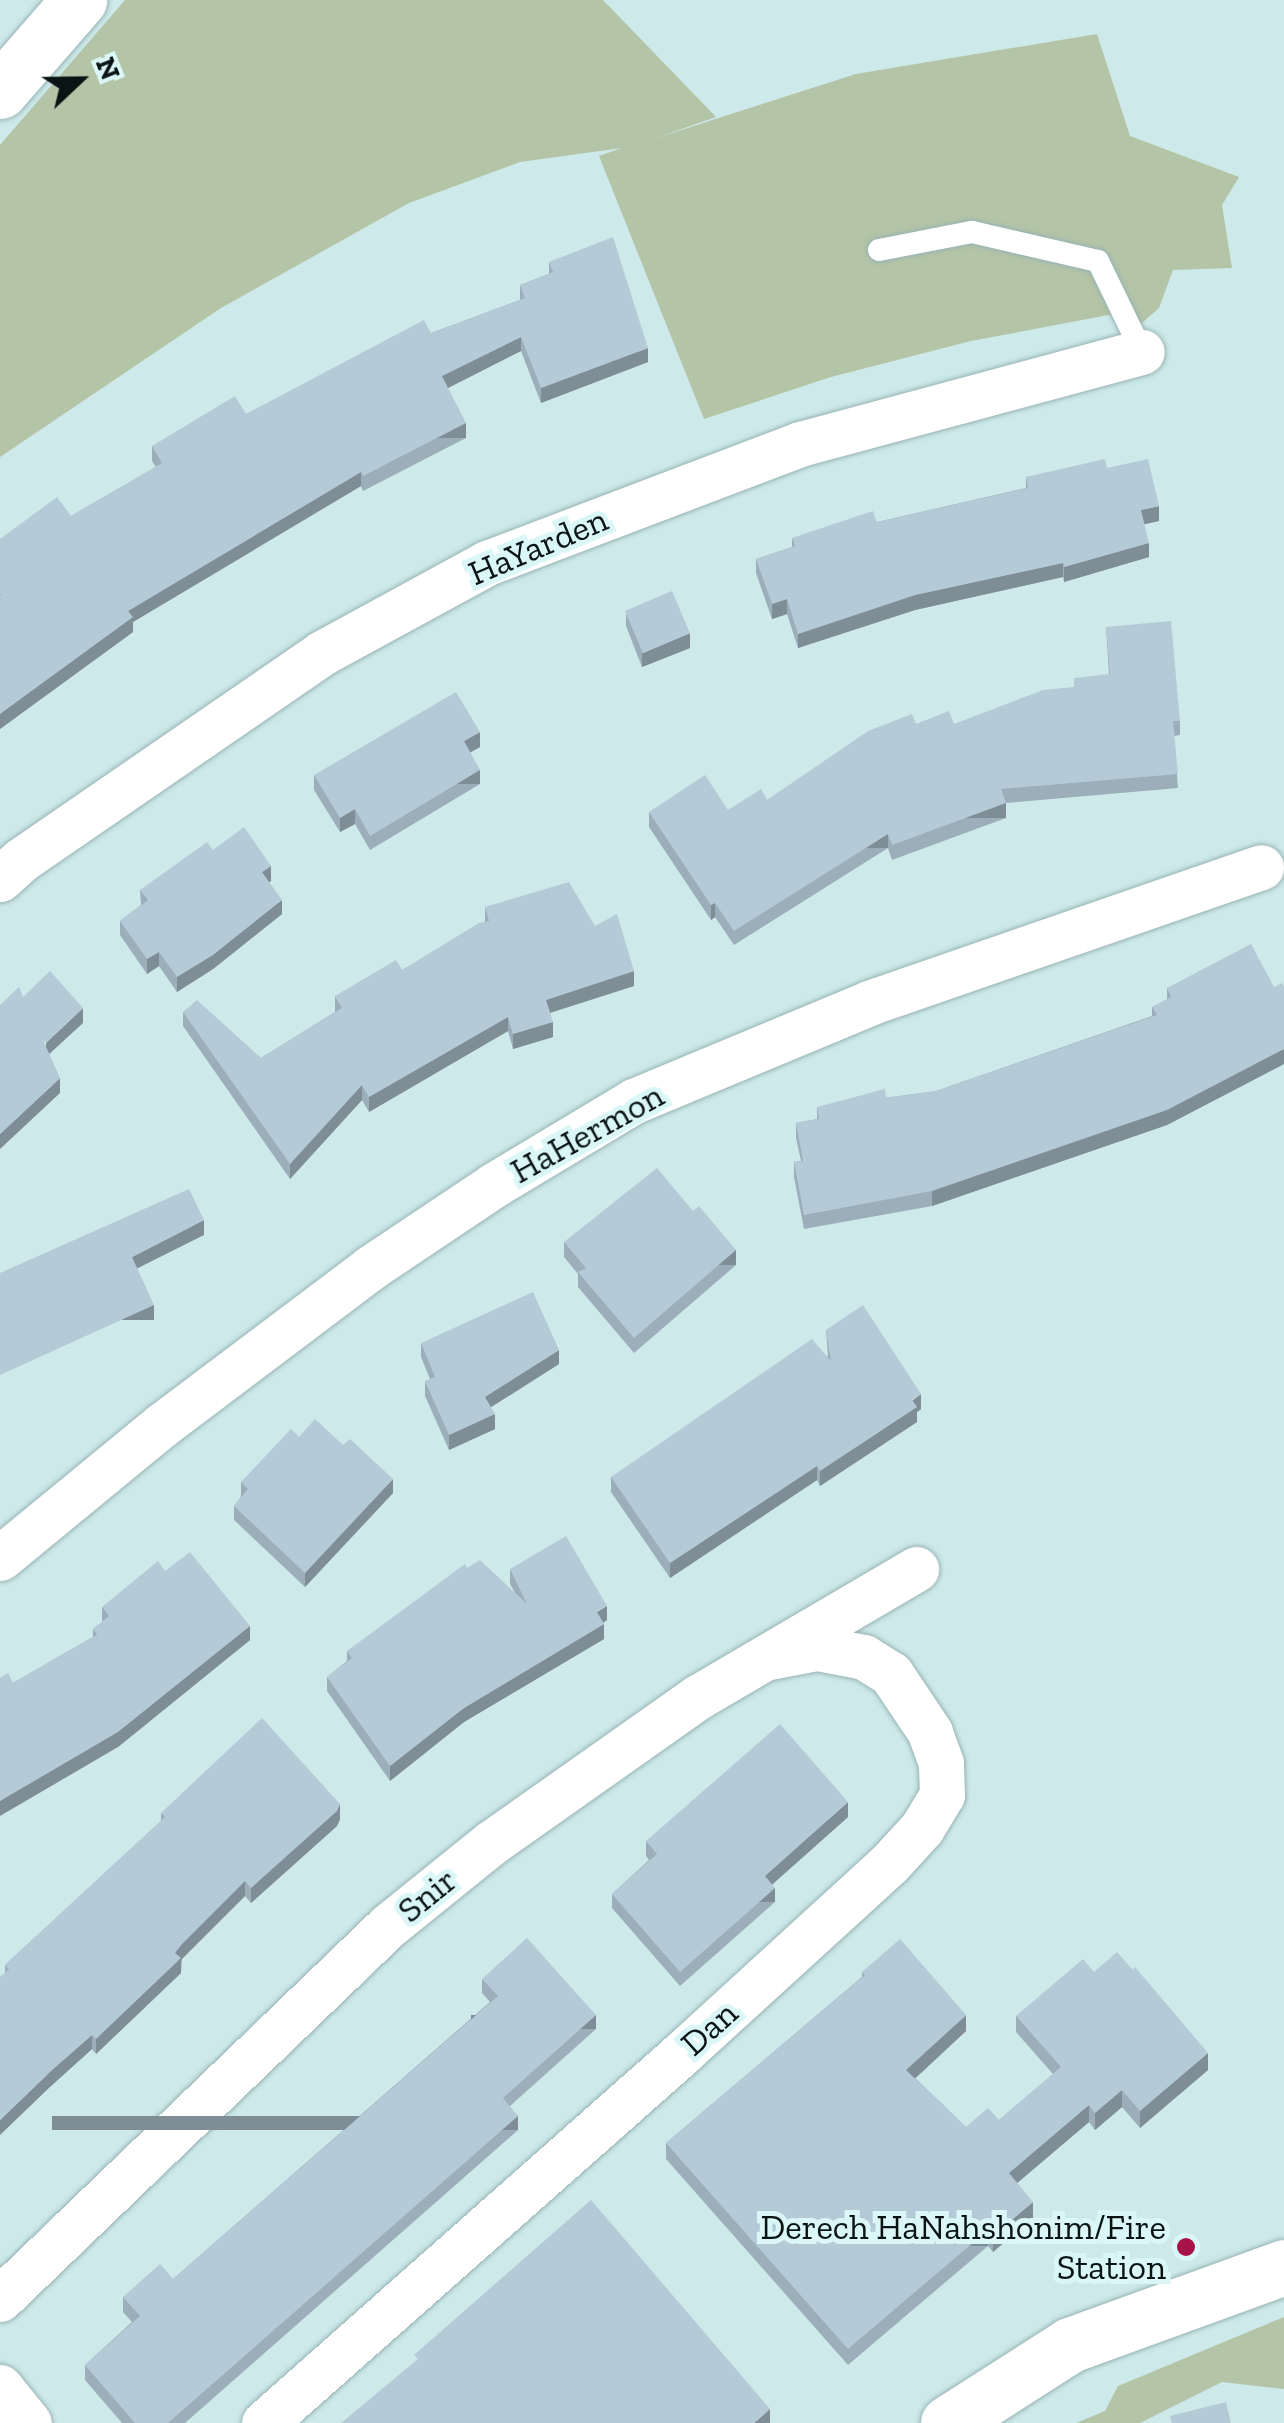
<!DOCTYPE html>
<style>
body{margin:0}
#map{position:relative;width:1284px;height:2423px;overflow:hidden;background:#cde9e9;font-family:"Zilla Slab",serif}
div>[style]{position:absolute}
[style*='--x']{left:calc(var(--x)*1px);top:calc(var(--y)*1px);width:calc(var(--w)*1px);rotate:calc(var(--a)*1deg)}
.green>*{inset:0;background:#b4c4a6}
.roads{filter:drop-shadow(0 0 2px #98b3b4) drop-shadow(0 0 2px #98b3b4)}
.lane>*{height:22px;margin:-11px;padding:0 11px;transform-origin:11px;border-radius:11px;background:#fff}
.street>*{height:45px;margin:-22.5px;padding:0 22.5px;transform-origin:22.5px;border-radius:22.5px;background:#fff}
.secondary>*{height:55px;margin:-27.5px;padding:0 27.5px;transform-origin:27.5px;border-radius:27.5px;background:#fff}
.wall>*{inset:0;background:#9caeb9}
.shaded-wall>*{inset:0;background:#7f8d96;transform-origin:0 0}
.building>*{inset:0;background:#b5cad7;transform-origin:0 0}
.dots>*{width:28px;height:28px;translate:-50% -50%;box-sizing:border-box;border:5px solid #daf6f7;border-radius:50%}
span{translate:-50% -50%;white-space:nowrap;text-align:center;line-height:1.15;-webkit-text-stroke:10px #daf6f7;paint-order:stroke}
.street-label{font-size:35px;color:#0a1414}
.poi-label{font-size:35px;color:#0a1414}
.right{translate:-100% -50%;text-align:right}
.north{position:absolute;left:30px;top:30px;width:100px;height:100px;-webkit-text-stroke:8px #daf6f7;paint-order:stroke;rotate:68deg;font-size:28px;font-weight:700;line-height:40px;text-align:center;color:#0a1414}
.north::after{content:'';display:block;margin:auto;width:35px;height:45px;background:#0a1414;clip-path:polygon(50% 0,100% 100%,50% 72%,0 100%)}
</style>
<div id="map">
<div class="green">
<i style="clip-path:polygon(125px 0,603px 0,716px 117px,653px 139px,856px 74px,1097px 34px,1130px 136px,1239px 177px,1222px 205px,1232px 268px,1173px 270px,1159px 308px,1135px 329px,1114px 314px,971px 341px,831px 377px,704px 419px,599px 156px,622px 148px,520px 162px,409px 203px,221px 308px,0 457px,0 145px)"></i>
<i style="clip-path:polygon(1284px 2317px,1284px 2389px,1222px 2382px,1140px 2423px,1076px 2423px,1105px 2411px,1118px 2386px)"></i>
</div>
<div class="roads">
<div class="lane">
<i style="--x:879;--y:250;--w:95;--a:-11"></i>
<i style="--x:972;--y:232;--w:129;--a:13"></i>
<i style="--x:1098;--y:261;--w:101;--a:64.2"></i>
</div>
<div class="street">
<i style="--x:0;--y:879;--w:28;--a:-42"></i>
<i style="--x:21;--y:860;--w:365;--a:-34.5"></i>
<i style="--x:322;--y:653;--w:188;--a:-28.6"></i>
<i style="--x:487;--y:563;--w:335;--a:-20.8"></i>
<i style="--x:800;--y:444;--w:354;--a:-15.1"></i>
<i style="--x:0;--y:1558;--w:210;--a:-39.4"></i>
<i style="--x:162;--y:1425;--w:261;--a:-37"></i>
<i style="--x:370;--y:1268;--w:149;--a:-33.8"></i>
<i style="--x:494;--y:1185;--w:163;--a:-31"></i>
<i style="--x:634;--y:1101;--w:255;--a:-22.6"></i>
<i style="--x:869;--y:1003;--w:415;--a:-19.1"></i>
<i style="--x:0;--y:2299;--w:538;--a:-43.87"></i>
<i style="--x:388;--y:1926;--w:132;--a:-38.9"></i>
<i style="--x:491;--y:1843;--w:253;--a:-35.2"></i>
<i style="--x:698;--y:1697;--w:253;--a:-30.4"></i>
<i style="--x:0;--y:2387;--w:46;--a:51.1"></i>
<i style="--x:264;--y:2423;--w:558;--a:-41.51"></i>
<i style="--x:682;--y:2053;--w:280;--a:-42.4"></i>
<i style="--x:889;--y:1864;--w:49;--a:-47.5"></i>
<i style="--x:922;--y:1828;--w:39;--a:-59"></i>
<i style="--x:942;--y:1795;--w:32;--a:-92"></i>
<i style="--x:941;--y:1763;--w:33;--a:-110"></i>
<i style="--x:930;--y:1732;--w:70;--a:-123.9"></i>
<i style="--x:891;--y:1674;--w:32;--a:-148"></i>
<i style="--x:864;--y:1657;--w:48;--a:-169.2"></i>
<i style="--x:817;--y:1648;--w:49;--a:169.4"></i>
</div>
<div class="secondary">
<i style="--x:0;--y:91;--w:121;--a:-49"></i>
<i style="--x:948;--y:2423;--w:145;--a:-32.6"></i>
<i style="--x:1070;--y:2345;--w:228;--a:-20"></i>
</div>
</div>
<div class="wall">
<i style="clip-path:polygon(549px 262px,648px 362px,541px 403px,521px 351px,448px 388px,466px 438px,363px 491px,361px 486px,133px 622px,133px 632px,0 729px,0 539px,71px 516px,156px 467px,152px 461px,152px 446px,246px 414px,431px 333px,520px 300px,520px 285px,549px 274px)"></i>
<i style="clip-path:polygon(1107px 468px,1159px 521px,1144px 524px,1149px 557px,1064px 582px,1063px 577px,915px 610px,798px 648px,787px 614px,772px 619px,756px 573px,756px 559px,792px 547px,792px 538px,877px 522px,1026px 488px,1026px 477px)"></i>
<i style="clip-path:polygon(626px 612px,690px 648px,642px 667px,626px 626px)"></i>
<i style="clip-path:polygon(1106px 627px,1180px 721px,1180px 735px,1174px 736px,1178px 788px,1006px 803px,1006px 818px,892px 860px,888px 848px,734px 945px,715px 917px,711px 920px,649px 827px,649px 812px,728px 810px,767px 800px,916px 724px,954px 724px,1074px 687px,1109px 674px)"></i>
<i style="clip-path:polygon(480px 747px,470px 752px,480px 784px,370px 850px,355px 824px,340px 832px,314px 790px,314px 775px)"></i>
<i style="clip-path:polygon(213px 850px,271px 881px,269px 882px,282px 914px,213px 969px,177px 992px,159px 966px,147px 974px,120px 935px,120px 921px,141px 905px,140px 890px)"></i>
<i style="clip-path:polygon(485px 907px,595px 926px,634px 986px,550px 1013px,553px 1037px,513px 1049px,508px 1031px,369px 1112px,362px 1100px,290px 1179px,183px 1026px,183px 1012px,261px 1058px,335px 1012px,335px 996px,402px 970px,485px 922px)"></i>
<i style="clip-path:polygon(1284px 987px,1284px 1064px,1167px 1125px,932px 1206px,804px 1229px,794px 1177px,794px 1162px,801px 1161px,796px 1138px,796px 1123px,817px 1119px,817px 1107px,936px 1091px,1152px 1016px,1152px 1007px,1167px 1000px,1167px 988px)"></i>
<i style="clip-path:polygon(564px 1242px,736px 1265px,634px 1353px,578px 1287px,578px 1274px,564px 1257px)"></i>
<i style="clip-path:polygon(826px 1330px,921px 1409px,917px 1412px,917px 1422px,820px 1486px,817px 1480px,670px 1578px,611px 1492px,611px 1477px,828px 1356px)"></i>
<i style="clip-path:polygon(421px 1343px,559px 1364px,491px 1407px,495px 1429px,449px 1450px,425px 1396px,425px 1381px,430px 1379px,421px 1357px)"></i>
<i style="clip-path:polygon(299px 1437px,343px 1445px,393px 1493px,305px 1587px,234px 1520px,234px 1506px,241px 1497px,241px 1482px)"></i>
<i style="clip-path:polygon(467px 1568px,515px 1593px,510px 1584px,510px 1569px,607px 1620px,603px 1623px,604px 1639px,464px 1722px,390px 1781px,327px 1691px,327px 1677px,347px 1661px,347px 1651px)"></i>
<i style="clip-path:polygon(165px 1571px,250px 1640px,118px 1747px,13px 1683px,93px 1637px,93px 1629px,102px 1622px,102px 1607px)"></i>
<i style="clip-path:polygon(161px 1813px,340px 1819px,337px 1826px,251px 1903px,245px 1896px,182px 1958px,181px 1973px,96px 2054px,92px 2049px,51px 2086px,5px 1972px,5px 1965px,161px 1821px)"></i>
<i style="clip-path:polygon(848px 1817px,772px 1884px,775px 1902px,680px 1986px,612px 1908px,612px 1894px,649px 1860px,646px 1856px,646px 1841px)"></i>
<i style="clip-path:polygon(862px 1972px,966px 2031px,915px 2078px,966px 2127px,999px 2120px,1053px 2074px,1016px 2032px,1016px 2016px,1094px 1972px,1208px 2070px,1140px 2128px,1122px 2107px,1095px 2130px,1089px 2122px,1017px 2183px,1033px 2218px,993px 2252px,988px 2246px,848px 2365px,666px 2159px,666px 2143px,862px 1977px)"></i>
<i style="clip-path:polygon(482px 1979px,596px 2029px,510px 2106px,518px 2130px,185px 2423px,122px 2423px,85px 2380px,85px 2365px,132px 2322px,123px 2312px,123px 2297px,173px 2279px,490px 2002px,482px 1993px)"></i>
</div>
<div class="shaded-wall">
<i style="clip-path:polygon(521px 337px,521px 351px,442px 391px,442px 376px)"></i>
<i style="clip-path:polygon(648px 348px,648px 362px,541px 403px,541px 388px)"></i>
<i style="left:466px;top:423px;width:15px;height:116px;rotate:90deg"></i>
<i style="clip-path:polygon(361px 472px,361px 486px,133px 622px,133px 632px,0 729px,0 714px,128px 611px)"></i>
<i style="clip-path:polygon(1159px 506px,1159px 521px,1141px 525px,1141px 510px)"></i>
<i style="clip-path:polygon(1149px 543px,1149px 557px,1064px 582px,1064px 567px)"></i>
<i style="clip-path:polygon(1063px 563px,1063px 577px,915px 610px,798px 648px,798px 634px,915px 595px)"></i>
<i style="clip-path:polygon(787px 599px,787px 614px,772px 619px,772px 604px)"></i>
<i style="clip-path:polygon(690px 633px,690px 648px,642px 667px,642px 653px)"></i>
<i style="clip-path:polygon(480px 732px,480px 747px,464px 756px,464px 741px)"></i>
<i style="left:480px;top:770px;width:14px;height:128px;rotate:90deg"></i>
<i style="left:1006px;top:803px;width:15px;height:121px;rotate:90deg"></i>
<i style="clip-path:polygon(355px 809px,355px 824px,340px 832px,340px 818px)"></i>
<i style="left:888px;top:834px;width:14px;height:182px;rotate:90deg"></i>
<i style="clip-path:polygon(271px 866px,271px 881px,262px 887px,262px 872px)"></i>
<i style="clip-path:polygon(282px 900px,282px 914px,213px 969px,177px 992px,177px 977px)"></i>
<i style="clip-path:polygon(715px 903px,715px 917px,711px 920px,711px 905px)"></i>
<i style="clip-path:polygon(159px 952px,159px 966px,147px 974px,147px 959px)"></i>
<i style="clip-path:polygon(634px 971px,634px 986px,546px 1014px,546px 1000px)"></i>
<i style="clip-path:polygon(83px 1008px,83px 1023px,46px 1057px,46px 1043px)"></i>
<i style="clip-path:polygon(508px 1017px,508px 1031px,369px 1112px,369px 1097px)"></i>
<i style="clip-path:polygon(553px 1022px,553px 1037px,513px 1049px,513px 1034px)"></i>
<i style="clip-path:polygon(1284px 1049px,1284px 1064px,1167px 1125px,932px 1206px,932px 1191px)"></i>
<i style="clip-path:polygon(60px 1078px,60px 1093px,0 1149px,0 1134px)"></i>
<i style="clip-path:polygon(362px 1085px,362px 1100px,290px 1179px,290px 1164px)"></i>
<i style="clip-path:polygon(204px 1220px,204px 1235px,132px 1271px,132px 1257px)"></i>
<i style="left:736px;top:1250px;width:15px;height:135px;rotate:90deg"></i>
<i style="left:154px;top:1305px;width:15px;height:169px;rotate:90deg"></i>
<i style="clip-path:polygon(559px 1350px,559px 1364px,485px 1411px,485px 1397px)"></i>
<i style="clip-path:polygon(921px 1394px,921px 1409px,917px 1412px,917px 1422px,820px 1486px,820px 1471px)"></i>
<i style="clip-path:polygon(495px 1414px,495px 1429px,449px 1450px,449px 1435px)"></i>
<i style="clip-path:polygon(817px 1466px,817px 1480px,670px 1578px,670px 1563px)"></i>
<i style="clip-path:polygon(393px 1479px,393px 1493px,305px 1587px,305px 1573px)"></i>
<i style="clip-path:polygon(607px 1606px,607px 1620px,597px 1627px,597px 1612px)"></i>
<i style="clip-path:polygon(604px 1624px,604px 1639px,464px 1722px,390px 1781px,390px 1766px,464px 1708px)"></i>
<i style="clip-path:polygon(250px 1626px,250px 1640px,118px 1747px,0 1816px,0 1801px)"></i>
<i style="clip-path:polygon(848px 1802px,848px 1817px,765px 1891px,765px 1876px)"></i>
<i style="clip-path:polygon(340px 1804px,340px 1819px,337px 1826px,251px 1903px,251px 1888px)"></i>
<i style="clip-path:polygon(245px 1881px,245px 1896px,181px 1960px,181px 1973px,96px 2054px,96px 2039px,182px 1944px)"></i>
<i style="left:775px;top:1888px;width:14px;height:127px;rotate:90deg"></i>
<i style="left:596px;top:2015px;width:14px;height:125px;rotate:90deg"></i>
<i style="clip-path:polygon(966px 2015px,966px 2031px,906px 2087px,906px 2070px)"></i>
<i style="clip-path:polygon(92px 2035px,92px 2049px,51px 2086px,0 2135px,0 2120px,51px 2071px)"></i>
<i style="clip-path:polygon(1208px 2053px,1208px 2070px,1140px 2128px,1140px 2111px)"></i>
<i style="clip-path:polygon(1122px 2090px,1122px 2107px,1095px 2130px,1095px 2113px)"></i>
<i style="clip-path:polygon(1089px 2105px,1089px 2122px,1009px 2190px,1009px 2173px)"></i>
<i style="left:518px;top:2116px;width:14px;height:466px;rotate:90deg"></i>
<i style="clip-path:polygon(1033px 2202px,1033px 2218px,993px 2252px,993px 2236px)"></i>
<i style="left:988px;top:2230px;width:16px;height:184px;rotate:90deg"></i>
<i style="clip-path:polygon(770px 2409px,770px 2423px,754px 2423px)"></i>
</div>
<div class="building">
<i style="clip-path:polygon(613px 237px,648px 348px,541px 388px,521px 337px,442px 376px,466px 423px,363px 476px,361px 472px,128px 611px,133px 617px,0 714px,0 596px,1px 595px,0 593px,0 539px,57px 497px,71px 516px,162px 463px,152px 446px,235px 396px,246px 414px,424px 320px,431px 333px,525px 298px,520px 285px,553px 272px,549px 262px)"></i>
<i style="clip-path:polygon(1105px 459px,1107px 468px,1148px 459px,1159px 506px,1141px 510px,1149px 543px,1064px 567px,1063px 563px,915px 595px,798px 634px,787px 599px,772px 604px,756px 559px,795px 546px,792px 538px,873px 511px,877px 522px,1028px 488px,1026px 477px)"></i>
<i style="left:672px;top:591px;width:46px;height:51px;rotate:67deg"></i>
<i style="clip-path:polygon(1171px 621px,1180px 721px,1173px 721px,1178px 774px,1001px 789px,1006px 803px,892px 845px,888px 834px,734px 931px,715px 903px,711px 905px,649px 812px,705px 775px,728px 810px,761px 789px,767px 800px,868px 731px,912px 714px,916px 724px,949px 711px,954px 724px,1043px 690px,1074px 687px,1074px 678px,1110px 674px,1106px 627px)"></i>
<i style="clip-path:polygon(456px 692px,480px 732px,464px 741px,480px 770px,370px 836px,355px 809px,340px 818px,314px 775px)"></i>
<i style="clip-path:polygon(244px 827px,271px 866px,262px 872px,282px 900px,213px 955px,177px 977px,159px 952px,147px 959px,120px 921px,148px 900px,140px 890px,207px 842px,213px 850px)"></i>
<i style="clip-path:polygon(569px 882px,595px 926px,617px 914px,634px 971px,546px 1000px,553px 1022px,513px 1034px,508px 1017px,369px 1097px,362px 1085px,290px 1164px,183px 1012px,197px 1000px,261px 1058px,342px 1008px,335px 996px,396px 960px,402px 970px,479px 923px,489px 921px,485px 907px)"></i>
<i style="clip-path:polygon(1251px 944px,1274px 987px,1282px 983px,1284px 987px,1284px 1049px,1167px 1110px,932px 1191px,804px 1215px,794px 1162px,803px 1161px,796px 1123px,819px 1119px,817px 1107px,885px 1089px,886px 1098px,936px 1091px,1157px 1015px,1152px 1007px,1171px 997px,1167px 988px)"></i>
<i style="clip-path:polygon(50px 971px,83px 1008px,46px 1043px,43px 1040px,60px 1078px,0 1134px,0 1005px,19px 987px,23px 997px)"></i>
<i style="clip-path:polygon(657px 1168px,693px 1211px,699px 1206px,736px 1250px,634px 1338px,578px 1272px,586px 1268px,564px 1242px)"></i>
<i style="clip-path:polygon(189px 1189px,204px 1220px,132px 1257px,154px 1305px,0 1375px,0 1273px)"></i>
<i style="clip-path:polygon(533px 1292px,559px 1350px,485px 1397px,495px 1414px,449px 1435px,425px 1381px,435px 1377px,421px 1343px)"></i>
<i style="clip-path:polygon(863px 1305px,921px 1394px,912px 1400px,917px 1407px,820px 1471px,817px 1466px,670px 1563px,611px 1477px,812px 1339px,831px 1361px,826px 1330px)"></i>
<i style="clip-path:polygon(315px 1419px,343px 1445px,350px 1439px,393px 1479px,305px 1573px,234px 1506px,248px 1489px,241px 1482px,291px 1429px,299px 1437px)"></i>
<i style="clip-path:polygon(566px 1536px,607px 1606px,597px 1612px,604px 1624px,464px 1708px,390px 1766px,327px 1677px,352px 1658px,347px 1651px,465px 1564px,467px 1568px,480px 1560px,527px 1604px,510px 1569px)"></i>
<i style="clip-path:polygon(190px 1552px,250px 1626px,118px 1732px,0 1801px,0 1678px,8px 1673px,13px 1683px,97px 1635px,93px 1629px,109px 1616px,102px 1607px,158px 1561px,165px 1571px)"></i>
<i style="clip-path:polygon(262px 1718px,340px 1804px,337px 1811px,251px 1888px,245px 1881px,182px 1944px,175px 1953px,181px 1958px,96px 2039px,92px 2035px,51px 2071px,0 2120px,0 1977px,9px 1969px,5px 1965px,165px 1817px,161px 1813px)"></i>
<i style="clip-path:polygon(780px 1724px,848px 1802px,765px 1876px,775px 1888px,680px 1972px,612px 1894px,657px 1854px,646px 1841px)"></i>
<i style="clip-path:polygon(527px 1938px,596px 2015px,503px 2098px,518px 2116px,168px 2423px,135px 2423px,85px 2365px,140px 2316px,123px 2297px,160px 2264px,173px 2279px,498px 1996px,482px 1979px)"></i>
<i style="clip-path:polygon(900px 1939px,966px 2015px,906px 2070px,966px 2127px,988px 2108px,999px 2120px,1061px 2067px,1016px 2016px,1083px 1959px,1094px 1972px,1117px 1952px,1133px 1970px,1135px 1967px,1208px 2053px,1140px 2111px,1122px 2090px,1095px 2113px,1089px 2105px,1009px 2173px,1033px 2202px,993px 2236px,988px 2230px,848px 2349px,666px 2143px,865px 1975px,862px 1972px)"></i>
<i style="clip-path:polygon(591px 2200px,770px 2409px,754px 2423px,341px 2423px,418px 2359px,414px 2355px)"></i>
<i style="clip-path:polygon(1226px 2402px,1231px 2423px,1172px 2423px,1170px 2416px)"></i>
</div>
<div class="dots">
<i style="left:1186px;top:2247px;background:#a81347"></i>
</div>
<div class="street-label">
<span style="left:538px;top:546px;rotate:-23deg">HaYarden</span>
<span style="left:587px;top:1133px;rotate:-29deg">HaHermon</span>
<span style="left:427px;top:1895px;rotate:-39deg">Snir</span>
<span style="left:709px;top:2028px;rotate:-42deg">Dan</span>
</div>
<div class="poi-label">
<span class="right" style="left:1166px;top:2247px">Derech HaNahshonim/Fire<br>Station</span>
</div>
<div class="north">N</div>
</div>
